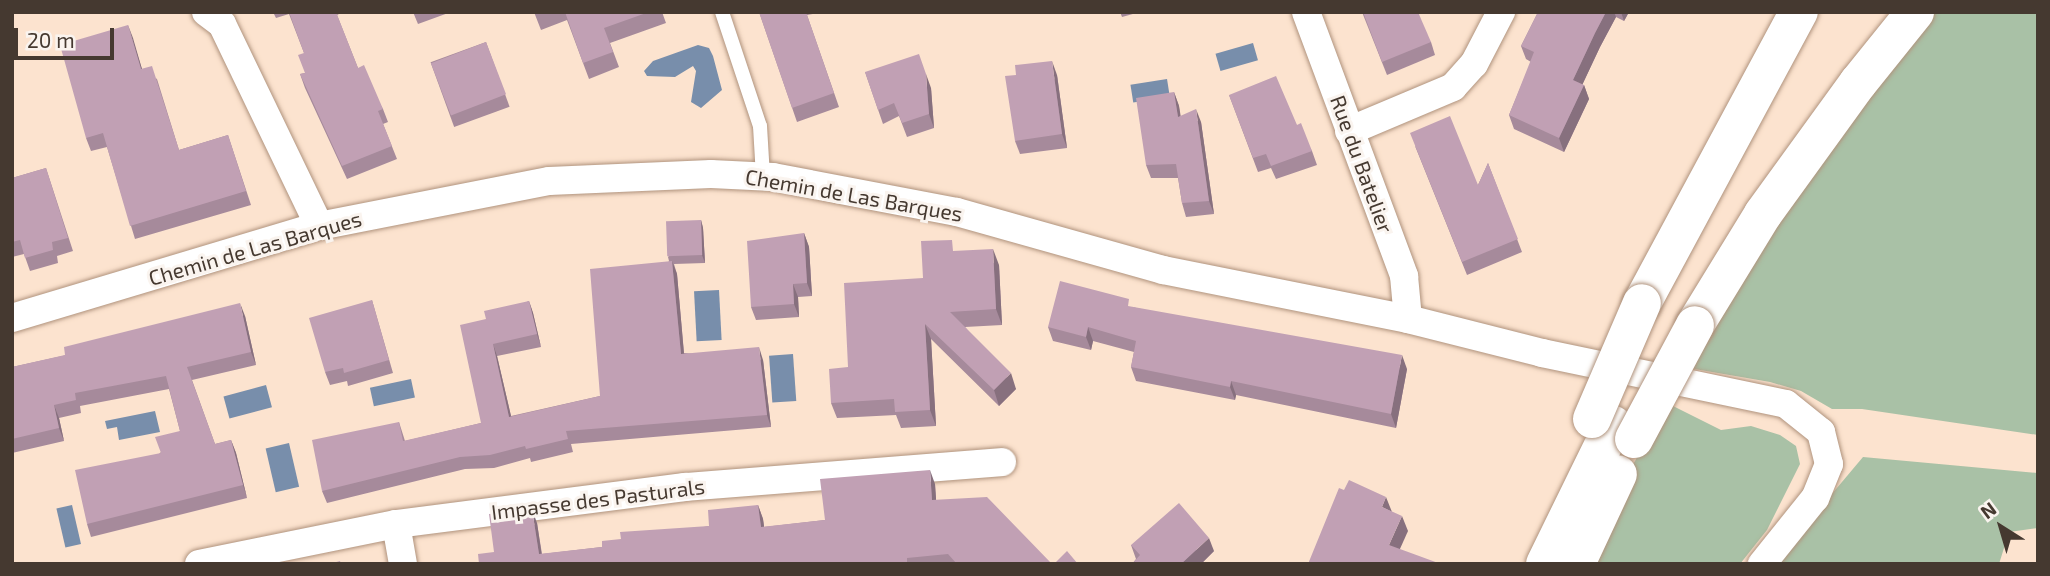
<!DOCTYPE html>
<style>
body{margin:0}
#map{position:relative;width:2050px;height:576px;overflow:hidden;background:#fce3cf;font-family:"Exo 2",sans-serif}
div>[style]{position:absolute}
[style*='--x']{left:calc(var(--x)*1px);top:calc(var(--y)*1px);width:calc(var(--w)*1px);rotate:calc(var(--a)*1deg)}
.green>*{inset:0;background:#a9c1a6}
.water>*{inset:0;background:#788eab;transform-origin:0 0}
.roads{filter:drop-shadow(0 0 2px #b0937d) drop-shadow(0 0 2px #b0937d)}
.service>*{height:14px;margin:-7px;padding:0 7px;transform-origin:7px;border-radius:7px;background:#fff}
.minor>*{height:28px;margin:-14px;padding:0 14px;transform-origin:14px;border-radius:14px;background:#fff}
.trunk>*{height:38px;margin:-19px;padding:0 19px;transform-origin:19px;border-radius:19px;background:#fff}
.bridges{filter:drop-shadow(0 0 2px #b0937d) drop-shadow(0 0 2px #b0937d)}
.trunk-bridge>*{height:38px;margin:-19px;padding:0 19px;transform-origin:19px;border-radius:19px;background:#fff}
.wall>*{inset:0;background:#a68a9b;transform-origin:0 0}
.shaded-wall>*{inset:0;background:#87707e}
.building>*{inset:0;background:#c1a0b4;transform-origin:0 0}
span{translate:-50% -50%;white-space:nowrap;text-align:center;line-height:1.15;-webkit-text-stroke:6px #faf4ef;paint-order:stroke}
.street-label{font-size:21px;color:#453930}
.frame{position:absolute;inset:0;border:14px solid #453930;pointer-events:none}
.north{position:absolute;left:1966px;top:492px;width:70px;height:70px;-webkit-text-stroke:5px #faf4ef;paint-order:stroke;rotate:323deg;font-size:19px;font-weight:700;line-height:28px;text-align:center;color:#453930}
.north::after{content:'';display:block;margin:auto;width:24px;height:32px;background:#453930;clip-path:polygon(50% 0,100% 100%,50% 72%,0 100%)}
.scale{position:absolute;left:14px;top:28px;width:100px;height:32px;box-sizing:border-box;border:4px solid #453930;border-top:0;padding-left:9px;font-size:21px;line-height:24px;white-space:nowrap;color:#453930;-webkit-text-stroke:5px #faf4ef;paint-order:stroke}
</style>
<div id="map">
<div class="green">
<i style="clip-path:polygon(1930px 12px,2038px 12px,2038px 435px,1862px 409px,1832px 409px,1801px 391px,1770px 382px,1689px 368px,1779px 214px)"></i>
<i style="clip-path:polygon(1667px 403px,1721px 430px,1751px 426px,1780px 435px,1796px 446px,1800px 464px,1767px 530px,1740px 564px,1585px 564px,1608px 510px)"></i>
<i style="clip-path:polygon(1863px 457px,2038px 473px,2038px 528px,2009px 532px,1999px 564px,1773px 564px)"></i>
</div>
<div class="water">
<i style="left:1253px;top:43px;width:18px;height:39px;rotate:74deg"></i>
<i style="clip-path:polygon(698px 45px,709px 48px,713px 56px,722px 90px,701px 108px,691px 102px,696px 71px,693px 66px,675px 77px,647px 76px,644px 71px,653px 61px)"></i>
<i style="left:1167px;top:79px;width:18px;height:37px;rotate:81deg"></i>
<i style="left:719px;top:290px;width:50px;height:25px;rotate:87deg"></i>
<i style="left:793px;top:354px;width:47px;height:24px;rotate:86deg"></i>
<i style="left:411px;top:379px;width:19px;height:42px;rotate:78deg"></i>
<i style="left:266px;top:385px;width:23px;height:44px;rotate:75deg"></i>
<i style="clip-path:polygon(155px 411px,160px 432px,119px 440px,117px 427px,107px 429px,105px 421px)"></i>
<i style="left:289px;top:443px;width:45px;height:24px;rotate:77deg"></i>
<i style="left:72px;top:505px;width:40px;height:16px;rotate:77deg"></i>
</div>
<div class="roads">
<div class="service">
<i style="--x:722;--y:12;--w:120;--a:71.6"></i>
<i style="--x:760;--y:126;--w:50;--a:86.6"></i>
</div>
<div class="minor">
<i style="--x:206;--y:12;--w:20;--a:37"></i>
<i style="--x:222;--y:24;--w:224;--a:64.3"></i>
<i style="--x:1306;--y:12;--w:282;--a:69.6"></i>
<i style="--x:1404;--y:276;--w:43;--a:84.7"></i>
<i style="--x:1349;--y:131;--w:113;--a:-22.9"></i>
<i style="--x:1453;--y:87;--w:31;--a:-48"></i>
<i style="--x:1474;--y:64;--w:59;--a:-62.6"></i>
<i style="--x:12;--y:318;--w:320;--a:-16.7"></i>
<i style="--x:319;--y:226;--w:234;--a:-11.1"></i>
<i style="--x:549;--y:181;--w:162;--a:-2.5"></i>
<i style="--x:711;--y:174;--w:62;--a:2.8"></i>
<i style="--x:773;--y:177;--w:187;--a:10.8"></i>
<i style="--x:957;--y:212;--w:214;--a:15.7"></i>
<i style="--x:1163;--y:270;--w:250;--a:11.3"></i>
<i style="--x:1408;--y:319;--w:138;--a:14.2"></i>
<i style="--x:1542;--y:353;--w:249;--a:11.8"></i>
<i style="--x:1786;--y:404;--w:45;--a:38.7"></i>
<i style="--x:1821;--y:432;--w:33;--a:76"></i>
<i style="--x:1829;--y:464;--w:37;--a:112"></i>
<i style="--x:1815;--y:498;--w:85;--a:128.8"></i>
<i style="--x:396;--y:524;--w:41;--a:80.1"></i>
<i style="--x:199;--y:564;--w:201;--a:-11.5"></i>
<i style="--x:396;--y:524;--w:291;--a:-7.3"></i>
<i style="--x:685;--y:487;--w:318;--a:-4.5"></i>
</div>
<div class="trunk">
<i style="--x:1642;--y:303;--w:331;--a:-61.7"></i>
<i style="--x:1695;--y:325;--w:130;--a:-58.5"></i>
<i style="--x:1763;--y:214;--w:162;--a:-54.1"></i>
<i style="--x:1858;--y:83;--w:91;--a:-51.2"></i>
<i style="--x:1545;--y:564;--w:155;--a:-63.9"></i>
<i style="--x:1576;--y:564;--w:99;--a:-65"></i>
</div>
</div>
<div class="bridges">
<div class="trunk-bridge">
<i style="--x:1592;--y:419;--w:126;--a:-66.7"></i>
<i style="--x:1634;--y:439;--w:129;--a:-61.8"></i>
</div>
</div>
<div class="wall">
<i style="clip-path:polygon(273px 12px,343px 12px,337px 15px,358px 68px,383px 109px,388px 122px,383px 124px,397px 159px,347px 179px,305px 88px,300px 74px,305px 73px,304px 53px,289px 14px,276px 18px)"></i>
<i style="clip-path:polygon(413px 12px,451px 12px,418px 24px)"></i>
<i style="clip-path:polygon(534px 12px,662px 12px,666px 23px,610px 43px,619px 67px,589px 79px,567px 20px,541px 30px)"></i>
<i style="clip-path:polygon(759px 12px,824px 12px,807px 15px,839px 107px,797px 122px)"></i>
<i style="clip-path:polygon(1120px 12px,1140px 12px,1122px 17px)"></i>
<i style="clip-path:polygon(1362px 12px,1431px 42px,1435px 55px,1387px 75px)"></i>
<i style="clip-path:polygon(1538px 12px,1629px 12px,1624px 21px,1616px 17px,1600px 47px,1582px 85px,1584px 85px,1589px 99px,1564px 152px,1514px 129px,1509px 115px,1531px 62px,1526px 59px,1521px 46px)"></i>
<i style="clip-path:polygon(128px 25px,142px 69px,157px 79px,179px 150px,228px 135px,251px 205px,135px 239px,107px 147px,91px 151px,86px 138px)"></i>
<i style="left:486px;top:42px;width:69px;height:59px;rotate:70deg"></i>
<i style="clip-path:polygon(865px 72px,931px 88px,934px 128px,907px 137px,899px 116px,883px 124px)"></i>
<i style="clip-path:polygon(1057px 75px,1067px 148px,1020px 154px,1015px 141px)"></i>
<i style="clip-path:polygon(1174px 92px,1179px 106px,1180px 116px,1201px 122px,1214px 214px,1186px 217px,1182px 203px,1178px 178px,1151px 178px,1146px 165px)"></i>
<i style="clip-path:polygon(1229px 95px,1297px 125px,1312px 151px,1317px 165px,1276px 179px,1271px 168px,1258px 172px)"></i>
<i style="clip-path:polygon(1415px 146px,1478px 185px,1488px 163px,1522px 252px,1467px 275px)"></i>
<i style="clip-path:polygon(46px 168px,73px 251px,57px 256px,58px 263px,30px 271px,24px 254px,12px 257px,12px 178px)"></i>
<i style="clip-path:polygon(701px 220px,703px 228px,705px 263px,674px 264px,677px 274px,684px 353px,763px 360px,771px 427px,571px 444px,573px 452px,531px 462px,530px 458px,494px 468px,465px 469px,327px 503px,322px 491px,399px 422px,405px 441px,481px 423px,486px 319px,529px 301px,533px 313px,541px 347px,497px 356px,511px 416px,600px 396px,669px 261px,668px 257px)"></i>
<i style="clip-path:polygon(804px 233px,809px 247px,812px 296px,798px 297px,799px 317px,756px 320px,751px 307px)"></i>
<i style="clip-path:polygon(957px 251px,999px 265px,1002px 325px,965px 327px,1016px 389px,999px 406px,931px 339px,936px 426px,901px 428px,896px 415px,837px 418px,831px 403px,848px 367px,923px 278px)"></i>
<i style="clip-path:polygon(372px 300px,393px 373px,348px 386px,347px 381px,330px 385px,325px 372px)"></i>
<i style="clip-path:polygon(1132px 307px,1407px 369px,1396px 428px,1236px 395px,1235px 400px,1136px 381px,1131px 367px,1134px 352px,1093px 341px,1091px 350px,1053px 341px,1048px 327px)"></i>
<i style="clip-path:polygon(245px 316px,256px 365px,192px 380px,215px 444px,231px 440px,236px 453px,247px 498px,91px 537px,87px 524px,160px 453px,180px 431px,169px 389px,80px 406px,81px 413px,59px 418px,64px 441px,12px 453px,12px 367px)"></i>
<i style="clip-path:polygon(935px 484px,936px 500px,1052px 564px,479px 564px,537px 523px,542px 554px,602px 547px,709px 526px,758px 505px,763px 519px,764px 527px,825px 520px)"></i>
<i style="clip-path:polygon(1131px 545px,1214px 551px,1201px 564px,1132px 564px,1136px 559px)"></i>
</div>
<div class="shaded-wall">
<i style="clip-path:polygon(1606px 12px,1614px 12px,1616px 17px,1600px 47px,1578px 94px,1573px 80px,1595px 33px)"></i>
<i style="clip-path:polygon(1621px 12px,1629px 12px,1624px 21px)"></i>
<i style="clip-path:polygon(128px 25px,133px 38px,146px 83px,141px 69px)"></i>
<i style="clip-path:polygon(1052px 61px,1057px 75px,1067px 148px,1062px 134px)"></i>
<i style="clip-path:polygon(926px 74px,931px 88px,934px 128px,929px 114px)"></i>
<i style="clip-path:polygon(1584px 85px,1589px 99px,1564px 152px,1559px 138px)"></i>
<i style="clip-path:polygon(1174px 92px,1179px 106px,1183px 130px,1178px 117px)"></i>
<i style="clip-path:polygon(1196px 109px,1201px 122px,1214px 214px,1209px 201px)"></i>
<i style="clip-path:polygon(701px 220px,703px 228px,705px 263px,702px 255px)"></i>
<i style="clip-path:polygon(804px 233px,809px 247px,812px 296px,807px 283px)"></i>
<i style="clip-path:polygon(993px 249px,999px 265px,1002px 325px,996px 309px)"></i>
<i style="clip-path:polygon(672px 261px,677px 274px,685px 366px,681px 354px)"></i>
<i style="clip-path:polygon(793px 284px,798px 297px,799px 317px,794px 304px)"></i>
<i style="clip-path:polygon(529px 301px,533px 313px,541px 347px,537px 334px)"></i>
<i style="clip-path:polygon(240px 303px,245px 316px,256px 365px,251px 352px)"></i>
<i style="clip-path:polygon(925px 324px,931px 339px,936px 426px,930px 410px)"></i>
<i style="clip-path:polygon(1088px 327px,1093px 341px,1091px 350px,1086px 337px)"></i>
<i style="clip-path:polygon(493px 344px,497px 356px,514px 429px,509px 417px)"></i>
<i style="clip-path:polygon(759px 347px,763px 360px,771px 427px,767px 415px)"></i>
<i style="clip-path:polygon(1402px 355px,1407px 369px,1396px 428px,1391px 414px)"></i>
<i style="clip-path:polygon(1011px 373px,1016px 389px,999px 406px,994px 390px)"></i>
<i style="clip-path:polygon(1231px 381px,1236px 395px,1235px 400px,1230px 387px)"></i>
<i style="clip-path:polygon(54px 405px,59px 418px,64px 441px,59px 428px)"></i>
<i style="clip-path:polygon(231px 440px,236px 453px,247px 498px,243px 485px)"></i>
<i style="clip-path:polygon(930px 470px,935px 484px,937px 514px,932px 500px)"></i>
<i style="clip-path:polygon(1386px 497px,1392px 512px,1382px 507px)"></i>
<i style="clip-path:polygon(758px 505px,763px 519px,766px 541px,761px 527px)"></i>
<i style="clip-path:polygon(532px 509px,537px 523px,543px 564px,539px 554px)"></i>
<i style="clip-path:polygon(1402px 516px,1408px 531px,1395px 560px,1389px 545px)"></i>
<i style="clip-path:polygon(1209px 538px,1214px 551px,1201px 564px,1181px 564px)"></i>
</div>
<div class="building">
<i style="clip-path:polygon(289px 12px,336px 12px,358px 68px,364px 65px,383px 109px,378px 111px,392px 146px,342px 166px,300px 74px,305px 73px,298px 55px,304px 53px)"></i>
<i style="clip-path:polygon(565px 12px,649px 12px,604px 28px,613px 52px,583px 63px)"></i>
<i style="clip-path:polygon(759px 12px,806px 12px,834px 93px,792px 108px)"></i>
<i style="clip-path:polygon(1363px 12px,1418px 12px,1431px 42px,1382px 62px)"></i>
<i style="clip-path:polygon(1538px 12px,1606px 12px,1595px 33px,1573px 80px,1584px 85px,1559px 138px,1509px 115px,1534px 52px,1521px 46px)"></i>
<i style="clip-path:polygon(128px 25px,141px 69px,152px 66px,179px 150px,228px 135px,246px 191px,130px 226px,103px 133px,86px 138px,60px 45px)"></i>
<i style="left:486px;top:42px;width:56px;height:59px;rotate:69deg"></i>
<i style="clip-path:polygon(919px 54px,926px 74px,929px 114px,902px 123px,894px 103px,878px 110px,865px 72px)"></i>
<i style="clip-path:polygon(1052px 61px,1062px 134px,1015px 141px,1005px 76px,1016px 75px,1015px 65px)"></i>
<i style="clip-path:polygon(1276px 76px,1297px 125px,1301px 123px,1312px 151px,1271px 166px,1266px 154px,1253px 158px,1229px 95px)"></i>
<i style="clip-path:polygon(1174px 92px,1178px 117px,1196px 109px,1209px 201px,1182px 203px,1176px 164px,1146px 165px,1136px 98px)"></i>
<i style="clip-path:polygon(1450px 116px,1478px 185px,1488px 163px,1518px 239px,1462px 262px,1410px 133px)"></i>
<i style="clip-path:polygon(46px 168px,68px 238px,52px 242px,53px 250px,25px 258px,20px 240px,12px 242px,12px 178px)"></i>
<i style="left:701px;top:220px;width:35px;height:35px;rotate:88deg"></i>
<i style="clip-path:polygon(804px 233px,807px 283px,793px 284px,794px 304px,751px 307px,747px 241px)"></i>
<i style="clip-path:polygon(952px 240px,953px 251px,993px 249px,996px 309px,950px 312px,1011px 373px,994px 390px,925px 324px,930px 410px,895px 412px,894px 399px,831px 403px,829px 369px,848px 367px,844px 283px,923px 278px,921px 241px)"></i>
<i style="clip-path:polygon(672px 261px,681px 354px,759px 347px,767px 415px,566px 431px,568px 439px,526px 449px,525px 446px,490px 455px,460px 457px,322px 491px,312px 440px,399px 422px,403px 441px,481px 423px,460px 325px,486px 319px,484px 311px,529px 301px,537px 334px,493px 344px,509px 417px,600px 396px,590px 269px)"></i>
<i style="clip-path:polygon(1060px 281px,1129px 299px,1128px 306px,1402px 355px,1391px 414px,1231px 381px,1230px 387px,1131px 367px,1136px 341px,1088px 327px,1086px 337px,1048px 327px)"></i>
<i style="clip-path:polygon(372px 300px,389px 360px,344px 373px,343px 368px,325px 372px,309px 318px)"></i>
<i style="clip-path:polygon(240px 303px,251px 352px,187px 367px,215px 444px,231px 440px,243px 485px,87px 524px,75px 470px,161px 453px,155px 437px,180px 431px,166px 376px,75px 393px,76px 400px,54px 405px,59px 428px,12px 439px,12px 367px,65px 355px,64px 347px)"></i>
<i style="clip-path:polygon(930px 470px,932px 500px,987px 497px,1052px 564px,957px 564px,948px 554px,907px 558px,907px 564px,479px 564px,478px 554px,494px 552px,489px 514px,532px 509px,539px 554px,602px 547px,602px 541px,621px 539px,620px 532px,709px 526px,708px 510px,758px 505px,761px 527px,825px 520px,820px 479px)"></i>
<i style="clip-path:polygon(1349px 480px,1386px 497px,1382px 507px,1402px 516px,1389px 545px,1441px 564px,1308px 564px,1339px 488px,1344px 490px)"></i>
<i style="clip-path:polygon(1179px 503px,1209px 538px,1181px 564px,1132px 564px,1140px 555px,1131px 545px)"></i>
<i style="clip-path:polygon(1067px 551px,1078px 564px,1054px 564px)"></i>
<i style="clip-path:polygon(340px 561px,341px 564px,329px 564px)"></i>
</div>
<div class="street-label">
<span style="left:1362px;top:164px;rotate:70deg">Rue du Batelier</span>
<span style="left:854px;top:195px;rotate:10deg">Chemin de Las Barques</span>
<span style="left:255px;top:248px;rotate:-16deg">Chemin de Las Barques</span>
<span style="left:598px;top:499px;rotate:-7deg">Impasse des Pasturals</span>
</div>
<div class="frame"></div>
<div class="north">N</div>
<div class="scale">20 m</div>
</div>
